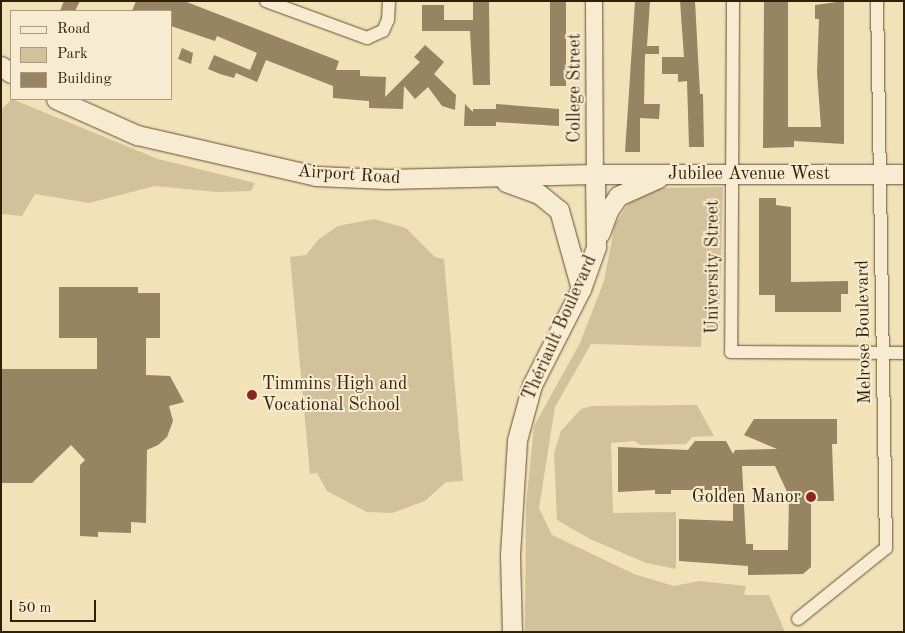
<!DOCTYPE html>
<meta charset="utf-8">
<style>
body{margin:0}
#map{position:relative;width:905px;height:633px;overflow:hidden;background:#f2e2b8;font-family:"Old Standard TT",serif}
div>[style]{position:absolute}
[style*='--x']{left:calc(var(--x)*1px);top:calc(var(--y)*1px);width:calc(var(--w)*1px);rotate:calc(var(--a)*1deg)}
.green>*{inset:0;background:#d2c19a}
.building>*{inset:0;background:#968463;transform-origin:0 0}
.roads{filter:drop-shadow(0 0 1px #634f32) drop-shadow(0 0 1px #634f32)}
.minor>*{height:12px;margin:-6px;padding:0 6px;transform-origin:6px;border-radius:6px;background:#f7ecd1}
.tertiary>*{height:16px;margin:-8px;padding:0 8px;transform-origin:8px;border-radius:8px;background:#f7ecd1}
.secondary>*{height:19px;margin:-9.5px;padding:0 9.5px;transform-origin:9.5px;border-radius:9.5px;background:#f7ecd1}
.dots>*{width:14px;height:14px;translate:-50% -50%;box-sizing:border-box;border:2px solid #f7ecd1;border-radius:50%}
span{translate:-50% -50%;white-space:nowrap;text-align:center;line-height:1.15;-webkit-text-stroke:4px #f7ecd1;paint-order:stroke}
.street-label{font-size:18px;color:#331e06}
.poi-label{font-size:18px;color:#331e06}
.left{translate:0 -50%;text-align:left}
.right{translate:-100% -50%;text-align:right}
.frame{position:absolute;inset:0;border:2px solid #331e06;pointer-events:none}
.legend{position:absolute;left:10px;top:10px;width:162px;height:90px;box-sizing:border-box;background:#f7ecd1;border:1px solid #a99a80;margin:0;padding:6px 9px;list-style:none;font-size:15px;color:#331e06}
.legend li{display:flex;align-items:center;gap:10px;height:25px}
.legend b{width:25px;border:1px solid #a99a80}
.scale{position:absolute;left:10px;top:600px;width:86px;height:22px;box-sizing:border-box;border:2px solid #331e06;border-top:0;padding-left:6px;font-size:15px;line-height:18px;white-space:nowrap;color:#331e06;-webkit-text-stroke:4px #f7ecd1;paint-order:stroke}
</style>
<div id="map">
<div class="green">
<i style="clip-path:polygon(12px 99px,158px 159px,255px 183px,251px 191px,217px 192px,155px 186px,89px 203px,35px 194px,22px 216px,1px 214px,1px 110px)"></i>
<i style="clip-path:polygon(723px 187px,719px 331px,702px 330px,701px 347px,591px 344px,555px 407px,539px 508px,552px 535px,634px 574px,674px 586px,699px 581px,746px 586px,744px 595px,769px 595px,785px 632px,525px 632px,526px 505px,534px 426px,580px 343px,604px 281px,615px 224px,632px 198px,659px 188px)"></i>
<i style="clip-path:polygon(374px 219px,406px 228px,435px 257px,444px 259px,463px 481px,446px 482px,425px 501px,392px 513px,367px 512px,327px 491px,317px 473px,310px 474px,290px 257px,306px 255px,319px 239px,338px 226px)"></i>
<i style="clip-path:polygon(697px 405px,714px 436px,692px 437px,686px 444px,641px 445px,634px 441px,611px 443px,613px 513px,676px 512px,676px 569px,646px 563px,590px 539px,557px 520px,554px 453px,561px 431px,581px 409px,592px 406px)"></i>
</div>
<div class="building">
<i style="clip-path:polygon(64px 1px,80px 1px,75px 11px,60px 11px)"></i>
<i style="clip-path:polygon(136px 1px,184px 1px,339px 61px,336px 70px,360px 70px,360px 76px,386px 77px,385px 97px,420px 62px,414px 57px,425px 45px,444px 62px,434px 74px,456px 95px,455px 110px,442px 106px,428px 87px,415px 99px,404px 86px,403px 109px,369px 108px,369px 101px,333px 98px,333px 86px,266px 60px,257px 82px,236px 73px,234px 78px,220px 74px,208px 69px,214px 55px,250px 70px,257px 53px,217px 36px,215px 41px,171px 26px,171px 11px,132px 11px)"></i>
<i style="clip-path:polygon(473px 1px,489px 1px,490px 85px,473px 85px,470px 31px,422px 31px,422px 5px,444px 5px,444px 20px,473px 20px)"></i>
<i style="left:550px;top:1px;width:16px;height:85px"></i>
<i style="clip-path:polygon(635px 1px,650px 1px,647px 46px,659px 46px,659px 54px,645px 54px,644px 104px,660px 104px,659px 119px,640px 118px,640px 152px,625px 152px)"></i>
<i style="clip-path:polygon(680px 1px,695px 1px,700px 94px,703px 94px,704px 147px,689px 147px,687px 81px,678px 82px,678px 74px,662px 74px,662px 57px,684px 57px)"></i>
<i style="clip-path:polygon(764px 1px,788px 1px,788px 127px,821px 127px,817px 73px,819px 19px,815px 19px,815px 5px,844px 1px,844px 144px,794px 141px,794px 147px,763px 148px)"></i>
<i style="clip-path:polygon(182px 48px,193px 53px,191px 64px,178px 59px)"></i>
<i style="clip-path:polygon(465px 104px,473px 112px,473px 109px,496px 109px,496px 104px,559px 109px,559px 126px,496px 122px,496px 126px,464px 126px)"></i>
<i style="clip-path:polygon(759px 198px,776px 198px,776px 205px,791px 207px,791px 282px,848px 281px,848px 294px,841px 294px,841px 312px,775px 312px,775px 295px,759px 295px)"></i>
<i style="clip-path:polygon(59px 287px,138px 287px,138px 293px,160px 293px,160px 338px,146px 338px,146px 375px,170px 376px,184px 402px,169px 406px,173px 421px,167px 437px,158px 445px,147px 450px,146px 523px,131px 522px,131px 533px,98px 532px,98px 537px,80px 536px,80px 465px,85px 460px,71px 445px,32px 483px,1px 483px,1px 369px,97px 369px,97px 338px,59px 338px)"></i>
<i style="clip-path:polygon(evenodd,754px 419px,837px 419px,837px 444px,832px 444px,834px 501px,811px 501px,811px 567px,803px 574px,748px 575px,748px 566px,679px 561px,679px 519px,733px 521px,733px 499px,727px 499px,727px 490px,671px 490px,671px 494px,655px 494px,655px 490px,618px 492px,618px 447px,688px 450px,695px 441px,726px 441px,733px 454px,735px 450px,777px 449px,744px 435px,754px 419px,742px 466px,775px 466px,789px 496px,788px 550px,753px 550px,753px 544px,746px 544px,742px 466px)"></i>
</div>
<div class="roads">
<div class="minor">
<i style="--x:266;--y:1;--w:108;--a:20.1"></i>
<i style="--x:367;--y:38;--w:17;--a:-24"></i>
<i style="--x:383;--y:31;--w:12;--a:-66"></i>
<i style="--x:388;--y:20;--w:19;--a:-87"></i>
<i style="--x:733;--y:1;--w:351;--a:90.3"></i>
<i style="--x:731;--y:352;--w:173;--a:0.3"></i>
<i style="--x:798;--y:619;--w:113;--a:-38.9"></i>
<i style="--x:886;--y:548;--w:547;--a:-90.94"></i>
</div>
<div class="tertiary">
<i style="--x:594;--y:1;--w:173;--a:89.7"></i>
</div>
<div class="secondary">
<i style="--x:1;--y:66;--w:12;--a:35"></i>
<i style="--x:56;--y:99;--w:89;--a:24"></i>
<i style="--x:137;--y:135;--w:184;--a:12.9"></i>
<i style="--x:316;--y:176;--w:70;--a:2.5"></i>
<i style="--x:386;--y:179;--w:209;--a:-1.4"></i>
<i style="--x:595;--y:174;--w:309;--a:0"></i>
<i style="--x:506;--y:182;--w:35;--a:20"></i>
<i style="--x:539;--y:194;--w:26;--a:39"></i>
<i style="--x:559;--y:210;--w:82;--a:74.4"></i>
<i style="--x:600;--y:233;--w:23;--a:-70"></i>
<i style="--x:608;--y:211;--w:18;--a:-56"></i>
<i style="--x:618;--y:196;--w:44;--a:-24.2"></i>
<i style="--x:512;--y:632;--w:77;--a:-91.5"></i>
<i style="--x:510;--y:555;--w:115;--a:-86.5"></i>
<i style="--x:517;--y:440;--w:57;--a:-74.7"></i>
<i style="--x:532;--y:385;--w:108;--a:-63"></i>
<i style="--x:581;--y:289;--w:45;--a:-70.3"></i>
<i style="--x:596;--y:247;--w:73;--a:-90.8"></i>
</div>
</div>
<div class="dots">
<i style="left:252px;top:395px;background:#8f2418"></i>
<i style="left:811px;top:497px;background:#8f2418"></i>
</div>
<div class="street-label">
<span style="left:575px;top:88px;rotate:-90deg">College Street</span>
<span style="left:749px;top:174px">Jubilee Avenue West</span>
<span style="left:349px;top:175px;rotate:4deg">Airport Road</span>
<span style="left:713px;top:267px;rotate:-90deg">University Street</span>
<span style="left:560px;top:328px;rotate:-66deg">Thériault Boulevard</span>
<span style="left:864px;top:332px;rotate:-91deg">Melrose Boulevard</span>
</div>
<div class="poi-label">
<span class="left" style="left:262px;top:395px">Timmins High and<br>Vocational School</span>
<span class="right" style="left:801px;top:497px">Golden Manor</span>
</div>
<div class="frame"></div>
<ul class="legend">
<li><b style="height:6px;background:#f7ecd1"></b>Road</li>
<li><b style="height:14px;background:#d2c19a"></b>Park</li>
<li><b style="height:14px;background:#968463"></b>Building</li>
</ul>
<div class="scale">50 m</div>
</div>
